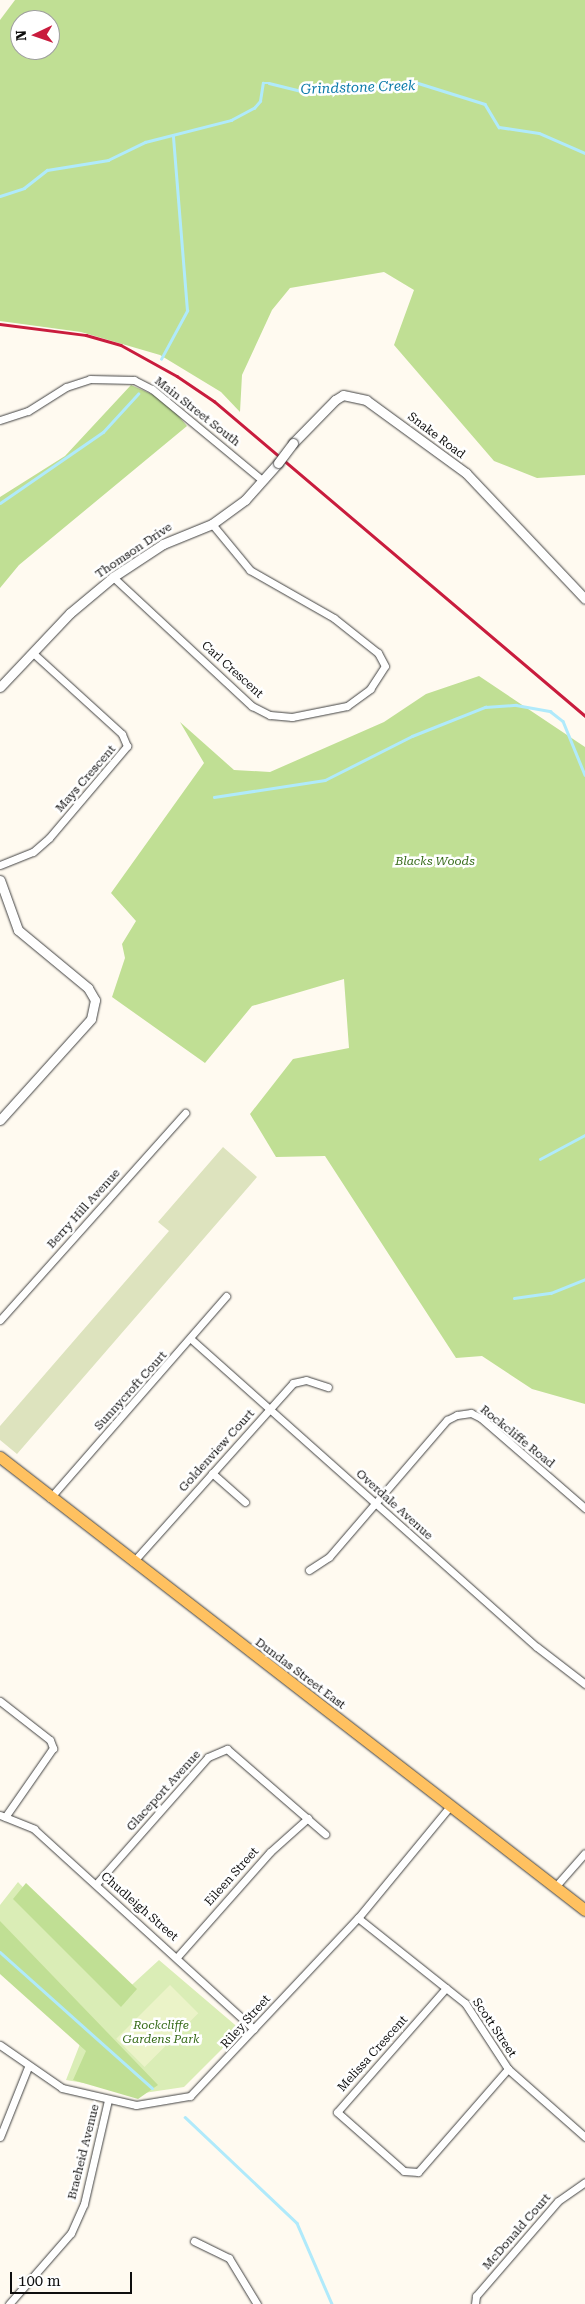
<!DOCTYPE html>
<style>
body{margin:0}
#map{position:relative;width:585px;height:2304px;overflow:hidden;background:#fffaf0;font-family:"Roboto Serif",serif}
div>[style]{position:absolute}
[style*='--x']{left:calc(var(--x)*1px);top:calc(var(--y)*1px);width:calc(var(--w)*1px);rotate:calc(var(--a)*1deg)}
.green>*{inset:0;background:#daedb6}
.forest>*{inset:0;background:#c0df94}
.cemetery>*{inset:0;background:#dde3be}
.pitch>*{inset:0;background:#ebf3c8;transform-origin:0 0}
.stream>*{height:2.5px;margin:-1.25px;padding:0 1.25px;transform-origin:1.25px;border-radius:1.25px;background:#b0eafb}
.roads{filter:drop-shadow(0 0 1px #414141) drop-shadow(0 0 1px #414141)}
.minor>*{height:7px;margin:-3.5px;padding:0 3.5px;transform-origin:3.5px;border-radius:3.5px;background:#fff}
.tertiary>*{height:9px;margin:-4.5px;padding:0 4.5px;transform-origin:4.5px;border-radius:4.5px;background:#fff}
.primary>*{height:11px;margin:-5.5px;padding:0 5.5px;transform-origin:5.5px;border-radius:5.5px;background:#ffc160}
.rail>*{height:2.5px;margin:-1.25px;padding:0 1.25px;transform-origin:1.25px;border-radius:1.25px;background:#c91c3d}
.bridges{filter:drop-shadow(0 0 1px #414141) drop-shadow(0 0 1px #414141)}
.tertiary-bridge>*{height:9px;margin:-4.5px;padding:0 4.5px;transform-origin:4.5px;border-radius:4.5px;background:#fff}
span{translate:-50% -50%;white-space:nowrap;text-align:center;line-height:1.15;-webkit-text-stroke:5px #fff;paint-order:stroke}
.street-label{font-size:12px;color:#0e0e0e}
.park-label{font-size:12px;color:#366b19;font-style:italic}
.water-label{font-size:14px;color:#0e7caa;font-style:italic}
.north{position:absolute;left:10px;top:10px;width:50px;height:50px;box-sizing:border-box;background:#fff;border:1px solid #9f9f9f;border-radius:50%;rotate:267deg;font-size:14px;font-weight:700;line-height:20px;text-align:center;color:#0e0e0e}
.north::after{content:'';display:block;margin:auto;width:18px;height:22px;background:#c91c3d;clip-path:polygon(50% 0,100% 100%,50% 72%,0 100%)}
.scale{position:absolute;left:10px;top:2272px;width:122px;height:22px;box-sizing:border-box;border:2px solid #0e0e0e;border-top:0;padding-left:6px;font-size:15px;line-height:18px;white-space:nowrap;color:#0e0e0e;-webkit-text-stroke:4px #fff;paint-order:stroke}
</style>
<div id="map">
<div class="green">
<i style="clip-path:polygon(18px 1882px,123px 1993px,159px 1960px,241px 2030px,184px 2087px,144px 2093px,66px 2080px,80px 2044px,0 1968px,0 1905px)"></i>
</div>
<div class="forest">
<i style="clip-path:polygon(evenodd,15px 0,585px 0,585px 475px,537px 478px,494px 461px,394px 345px,414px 290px,384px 272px,290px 288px,272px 310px,242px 375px,240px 412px,221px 392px,160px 355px,81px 332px,0 321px,0 20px,15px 0,20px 20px,50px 20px,50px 50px,20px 50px,20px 20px)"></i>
<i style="clip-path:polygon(131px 385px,165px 400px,187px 426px,19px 565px,0 588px,0 497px,65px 456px)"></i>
<i style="clip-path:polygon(479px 676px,585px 747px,585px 1404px,532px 1389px,482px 1356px,456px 1358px,325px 1156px,276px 1157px,250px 1114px,293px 1059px,349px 1048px,344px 979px,252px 1006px,205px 1063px,112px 997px,125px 958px,122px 944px,136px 921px,111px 893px,204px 763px,180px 722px,234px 770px,270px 772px,384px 722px,426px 694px)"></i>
<i style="clip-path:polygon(26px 1883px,137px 1989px,121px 2007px,13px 1899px)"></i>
<i style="clip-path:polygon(0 1921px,158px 2085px,138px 2099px,73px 2080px,86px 2051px,0 1974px)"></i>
</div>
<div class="cemetery">
<i style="clip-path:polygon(223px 1147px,257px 1177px,17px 1454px,0 1440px,0 1426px,169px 1231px,158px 1222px)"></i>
</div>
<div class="pitch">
<i style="left:170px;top:1985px;width:40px;height:76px;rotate:45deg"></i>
</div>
<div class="stream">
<i style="--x:0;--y:196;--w:25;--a:-18"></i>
<i style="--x:24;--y:188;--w:29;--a:-38"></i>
<i style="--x:47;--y:170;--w:62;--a:-9.3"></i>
<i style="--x:108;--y:160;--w:41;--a:-25.9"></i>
<i style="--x:145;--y:142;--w:89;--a:-14.3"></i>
<i style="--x:231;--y:120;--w:26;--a:-28"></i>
<i style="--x:254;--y:108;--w:9;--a:-49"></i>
<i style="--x:260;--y:101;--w:18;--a:-81"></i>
<i style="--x:263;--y:83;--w:6;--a:0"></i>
<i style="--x:269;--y:83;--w:37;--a:14"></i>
<i style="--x:305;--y:92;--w:110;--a:-5.2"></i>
<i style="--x:415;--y:82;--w:73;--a:17.4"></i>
<i style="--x:485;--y:104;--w:27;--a:59"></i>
<i style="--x:499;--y:127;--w:40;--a:8.5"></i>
<i style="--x:539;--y:133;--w:50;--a:23.5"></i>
<i style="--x:161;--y:359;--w:55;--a:-61.6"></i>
<i style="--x:187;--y:311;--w:176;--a:-94.6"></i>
<i style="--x:0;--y:503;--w:125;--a:-34.6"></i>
<i style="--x:103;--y:432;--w:52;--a:-47.4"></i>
<i style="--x:214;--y:797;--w:112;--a:-8.7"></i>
<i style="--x:325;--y:780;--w:97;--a:-26.8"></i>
<i style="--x:412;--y:736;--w:79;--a:-21.7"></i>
<i style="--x:485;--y:707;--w:31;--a:-4"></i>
<i style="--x:516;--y:705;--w:35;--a:10"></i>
<i style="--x:550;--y:711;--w:16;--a:38"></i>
<i style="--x:563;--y:721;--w:58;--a:67.8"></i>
<i style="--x:540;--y:1159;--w:51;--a:-28.1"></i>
<i style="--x:514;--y:1298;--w:37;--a:-8"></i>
<i style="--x:551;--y:1293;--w:37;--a:-22"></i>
<i style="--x:0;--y:1952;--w:204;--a:41.8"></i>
<i style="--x:185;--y:2117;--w:154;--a:43.4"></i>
<i style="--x:297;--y:2223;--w:88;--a:66.6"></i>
</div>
<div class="roads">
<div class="minor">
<i style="--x:0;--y:420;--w:29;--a:-18"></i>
<i style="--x:28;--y:411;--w:45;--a:-32.3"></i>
<i style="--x:66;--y:387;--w:25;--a:-18"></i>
<i style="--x:90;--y:379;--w:44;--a:1.3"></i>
<i style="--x:134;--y:380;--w:20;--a:27"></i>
<i style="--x:152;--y:389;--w:143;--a:39.6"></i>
<i style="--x:113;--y:577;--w:190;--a:42.9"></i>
<i style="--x:252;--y:706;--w:20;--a:27"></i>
<i style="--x:270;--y:715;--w:22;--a:5"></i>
<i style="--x:292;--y:717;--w:56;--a:-11.3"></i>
<i style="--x:347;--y:706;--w:29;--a:-36"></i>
<i style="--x:370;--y:689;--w:27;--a:-57"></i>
<i style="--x:385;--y:666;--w:15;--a:-118"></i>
<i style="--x:378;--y:653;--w:56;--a:-141.5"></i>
<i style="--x:334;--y:618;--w:97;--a:-150.3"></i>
<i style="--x:250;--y:570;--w:60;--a:-129.6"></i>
<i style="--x:0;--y:865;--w:35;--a:-22"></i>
<i style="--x:33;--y:852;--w:21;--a:-41"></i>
<i style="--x:49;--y:838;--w:121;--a:-49.7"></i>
<i style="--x:127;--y:746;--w:13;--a:-113"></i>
<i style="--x:122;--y:734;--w:120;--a:-137.7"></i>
<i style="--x:0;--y:1320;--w:278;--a:-48.2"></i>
<i style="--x:191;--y:1339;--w:463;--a:41.7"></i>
<i style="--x:537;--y:1647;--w:61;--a:37.6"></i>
<i style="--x:212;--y:1473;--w:44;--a:41.3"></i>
<i style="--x:50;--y:1498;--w:268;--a:-48.9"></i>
<i style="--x:133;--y:1562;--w:240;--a:-48.2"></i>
<i style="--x:293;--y:1383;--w:13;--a:-13"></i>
<i style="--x:306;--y:1380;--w:23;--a:18"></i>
<i style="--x:309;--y:1570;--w:24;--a:-33"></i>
<i style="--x:329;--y:1557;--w:181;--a:-49.3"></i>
<i style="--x:447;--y:1420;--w:11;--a:-27"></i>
<i style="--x:457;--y:1415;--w:14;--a:-8"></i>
<i style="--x:471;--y:1413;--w:11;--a:27"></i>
<i style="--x:481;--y:1418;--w:138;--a:40.9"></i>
<i style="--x:0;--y:1701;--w:63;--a:38"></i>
<i style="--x:50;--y:1740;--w:9;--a:69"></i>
<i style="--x:53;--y:1748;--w:84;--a:124.8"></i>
<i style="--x:0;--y:1815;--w:37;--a:22"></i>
<i style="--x:34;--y:1829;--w:297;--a:42.3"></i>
<i style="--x:96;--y:1884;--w:169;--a:-48.6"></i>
<i style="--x:208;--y:1757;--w:21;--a:-23"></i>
<i style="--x:227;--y:1749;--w:130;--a:40.9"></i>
<i style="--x:555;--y:1887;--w:45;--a:-48.6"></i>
<i style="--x:358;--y:1918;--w:137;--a:38.5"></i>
<i style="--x:465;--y:2003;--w:79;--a:56.9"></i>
<i style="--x:508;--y:2069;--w:103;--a:41.4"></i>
<i style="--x:178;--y:1956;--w:139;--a:-48.5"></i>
<i style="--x:270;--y:1852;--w:51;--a:-41.8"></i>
<i style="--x:446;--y:1988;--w:165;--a:131.3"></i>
<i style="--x:337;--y:2112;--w:89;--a:41.4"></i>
<i style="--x:404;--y:2171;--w:14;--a:4"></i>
<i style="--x:418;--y:2172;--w:137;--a:-48.9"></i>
<i style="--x:0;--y:2045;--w:75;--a:34.7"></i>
<i style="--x:62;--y:2088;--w:76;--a:12.9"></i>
<i style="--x:136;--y:2105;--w:55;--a:-9.5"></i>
<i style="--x:190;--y:2096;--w:245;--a:-46.7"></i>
<i style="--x:358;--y:1918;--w:146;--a:-50.5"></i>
<i style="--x:0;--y:2137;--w:75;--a:-68.2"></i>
<i style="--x:194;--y:2241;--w:39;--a:26"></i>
<i style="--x:229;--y:2258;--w:54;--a:58.7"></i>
<i style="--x:9;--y:2304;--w:94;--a:-48.9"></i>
<i style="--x:71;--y:2233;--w:32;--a:-66"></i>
<i style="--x:84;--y:2204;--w:107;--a:-77"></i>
<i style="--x:475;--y:2304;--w:8;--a:-83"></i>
<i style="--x:476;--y:2296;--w:125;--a:-49.2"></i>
<i style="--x:558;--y:2201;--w:33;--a:-35"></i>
</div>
<div class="tertiary">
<i style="--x:293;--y:443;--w:60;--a:-45.7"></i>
<i style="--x:335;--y:400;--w:9;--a:-32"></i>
<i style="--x:343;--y:395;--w:24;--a:12"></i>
<i style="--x:366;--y:400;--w:124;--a:36.1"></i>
<i style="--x:466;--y:473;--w:173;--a:46.6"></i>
<i style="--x:0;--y:687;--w:102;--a:-46.6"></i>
<i style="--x:70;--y:613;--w:56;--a:-39.9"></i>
<i style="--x:113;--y:577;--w:60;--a:-33.4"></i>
<i style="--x:163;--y:544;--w:53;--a:-22.2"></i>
<i style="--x:212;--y:524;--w:41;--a:-36"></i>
<i style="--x:245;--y:500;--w:50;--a:-48.3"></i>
<i style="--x:0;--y:880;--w:53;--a:70.2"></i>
<i style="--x:18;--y:930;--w:91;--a:39.6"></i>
<i style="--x:88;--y:988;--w:14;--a:60"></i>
<i style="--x:95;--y:1000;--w:19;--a:102"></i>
<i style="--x:91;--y:1019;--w:136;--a:132"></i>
</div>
<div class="primary">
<i style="--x:0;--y:1457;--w:740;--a:37.75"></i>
</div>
</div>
<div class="rail">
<i style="--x:0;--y:324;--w:87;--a:7.3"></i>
<i style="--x:86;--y:335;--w:36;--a:16"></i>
<i style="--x:121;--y:345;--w:64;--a:29"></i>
<i style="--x:177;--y:376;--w:45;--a:34"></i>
<i style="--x:214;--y:401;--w:487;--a:40.3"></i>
</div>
<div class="bridges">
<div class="tertiary-bridge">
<i style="--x:278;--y:463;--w:25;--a:-53"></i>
</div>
</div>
<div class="street-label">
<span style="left:197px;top:412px;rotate:38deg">Main Street South</span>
<span style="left:436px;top:436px;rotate:37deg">Snake Road</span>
<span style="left:134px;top:551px;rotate:-34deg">Thomson Drive</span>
<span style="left:232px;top:670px;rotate:42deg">Carl Crescent</span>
<span style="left:86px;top:779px;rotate:-49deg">Mays Crescent</span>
<span style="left:84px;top:1209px;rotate:-48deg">Berry Hill Avenue</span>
<span style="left:131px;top:1391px;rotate:-48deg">Sunnycroft Court</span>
<span style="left:517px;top:1437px;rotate:39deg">Rockcliffe Road</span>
<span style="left:217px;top:1451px;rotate:-48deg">Goldenview Court</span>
<span style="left:394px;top:1505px;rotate:42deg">Overdale Avenue</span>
<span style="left:300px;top:1674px;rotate:37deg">Dundas Street East</span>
<span style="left:164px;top:1791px;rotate:-48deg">Glaceport Avenue</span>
<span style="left:232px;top:1877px;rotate:-48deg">Eileen Street</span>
<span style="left:139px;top:1907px;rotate:41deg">Chudleigh Street</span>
<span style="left:246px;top:2022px;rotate:-48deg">Riley Street</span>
<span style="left:494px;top:2028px;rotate:56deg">Scott Street</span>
<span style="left:373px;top:2054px;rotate:-48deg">Melissa Crescent</span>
<span style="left:84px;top:2152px;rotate:-76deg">Braeheid Avenue</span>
<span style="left:517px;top:2232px;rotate:-49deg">McDonald Court</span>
</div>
<div class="park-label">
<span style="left:435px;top:862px">Blacks Woods</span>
<span style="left:161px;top:2033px">Rockcliffe<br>Gardens Park</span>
</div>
<div class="water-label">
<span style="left:358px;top:87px;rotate:-2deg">Grindstone Creek</span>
</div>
<div class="north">N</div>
<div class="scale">100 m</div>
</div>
